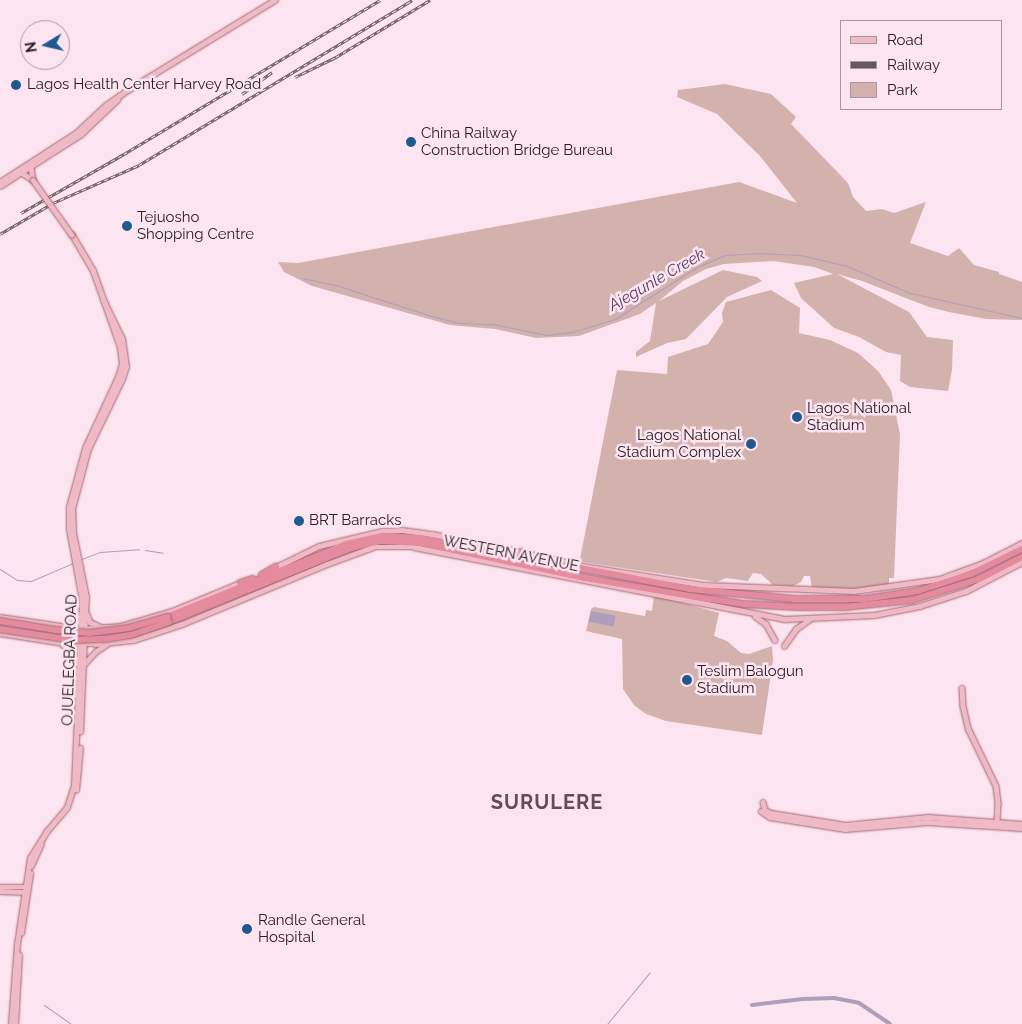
<!DOCTYPE html>
<style>
body{margin:0}
#map{position:relative;width:1022px;height:1024px;overflow:hidden;background:#fce5f0;font-family:Raleway,sans-serif}
div>[style]{position:absolute}
[style*='--x']{left:calc(var(--x)*1px);top:calc(var(--y)*1px);width:calc(var(--w)*1px);rotate:calc(var(--a)*1deg)}
.green>*{inset:0;background:#d3b2ae}
.water>*{inset:0;background:#ae9dbd;transform-origin:0 0}
.stream>*{height:1px;margin:-0.5px;padding:0 0.5px;transform-origin:0.5px;border-radius:0.5px;background:#ae9dbd}
.canal>*{height:4px;margin:-2px;padding:0 2px;transform-origin:2px;border-radius:2px;background:#ae9dbd}
.roads{filter:drop-shadow(0 0 1px #a36673) drop-shadow(0 0 1px #a36673)}
.major>*{height:4.5px;margin:-2.25px;padding:0 2.25px;transform-origin:2.25px;border-radius:2.25px;background:#efbac5}
.highway>*{height:5.5px;margin:-2.75px;padding:0 2.75px;transform-origin:2.75px;border-radius:2.75px;background:#e48c9e}
.rail>*{height:3px;margin-top:-1.5px;transform-origin:0;background:repeating-linear-gradient(90deg,#fce5f0 0 4px,#64575d 0 8px);box-sizing:border-box;border-block:1px solid #64575d}
.bridges{filter:drop-shadow(0 0 1px #a36673) drop-shadow(0 0 1px #a36673)}
.major-bridge>*{height:4.5px;margin:-2.25px;padding:0 2.25px;transform-origin:2.25px;border-radius:2.25px;background:#efbac5}
.highway-bridge>*{height:5.5px;margin:-2.75px;padding:0 2.75px;transform-origin:2.75px;border-radius:2.75px;background:#e48c9e}
.dots>*{width:14px;height:14px;translate:-50% -50%;box-sizing:border-box;border:2px solid #fce5f0;border-radius:50%}
span{translate:-50% -50%;white-space:nowrap;text-align:center;line-height:1.15;-webkit-text-stroke:5px #fce5f0;paint-order:stroke}
.poi-label{font-size:15px;color:#292024}
.left{translate:0 -50%;text-align:left}
.right{translate:-100% -50%;text-align:right}
.street-label{font-size:15px;color:#292024}
.water-label{font-size:16px;color:#553c69;font-style:italic}
.district-label{font-size:20px;color:#624e58;font-weight:700;letter-spacing:1px}
.legend{position:absolute;left:840px;top:20px;width:162px;height:90px;box-sizing:border-box;background:#fce5f0;border:1px solid #a8969e;margin:0;padding:6px 9px;list-style:none;font-size:15px;color:#292024}
.legend li{display:flex;align-items:center;gap:10px;height:25px}
.legend b{width:25px;border:1px solid #a8969e}
.north{position:absolute;left:20px;top:20px;width:50px;height:50px;box-sizing:border-box;background:#fce5f0;border:1px solid #a8969e;border-radius:50%;rotate:261deg;font-size:14px;font-weight:700;line-height:20px;text-align:center;color:#292024}
.north::after{content:'';display:block;margin:auto;width:18px;height:22px;background:#1e5990;clip-path:polygon(50% 0,100% 100%,50% 72%,0 100%)}
</style>
<div id="map">
<div class="green">
<i style="clip-path:polygon(725px 84px,771px 94px,796px 117px,791px 124px,848px 183px,853px 197px,866px 211px,882px 209px,894px 213px,926px 202px,910px 243px,948px 256px,959px 248px,974px 265px,999px 272px,999px 274px,1022px 282px,1022px 320px,986px 319px,949px 312px,929px 307px,862px 281px,837px 274px,909px 312px,927px 337px,953px 340px,952px 370px,948px 391px,910px 387px,900px 381px,901px 355px,886px 352px,859px 337px,834px 328px,801px 298px,794px 283px,833px 274px,814px 267px,774px 261px,724px 264px,706px 269px,683px 281px,659px 301px,723px 270px,757px 277px,762px 281px,727px 297px,686px 339px,667px 343px,636px 357px,636px 352px,650px 341px,656px 303px,640px 314px,579px 336px,536px 338px,495px 329px,450px 325px,312px 286px,284px 272px,278px 262px,298px 263px,739px 182px,797px 203px,760px 156px,717px 114px,677px 97px,678px 90px)"></i>
<i style="clip-path:polygon(771px 290px,800px 308px,799px 333px,830px 340px,858px 353px,878px 371px,891px 390px,900px 434px,894px 578px,889px 578px,889px 585px,858px 589px,812px 589px,810px 576px,804px 576px,801px 582px,793px 586px,773px 585px,761px 574px,753px 573px,748px 581px,726px 578px,717px 582px,583px 562px,580px 559px,617px 370px,667px 374px,668px 357px,708px 344px,723px 322px,722px 313px,726px 302px)"></i>
<i style="clip-path:polygon(654px 595px,719px 613px,714px 636px,727px 641px,741px 653px,749px 654px,772px 646px,773px 660px,762px 735px,666px 721px,646px 714px,634px 705px,623px 689px,622px 639px,586px 631px,591px 609px,594px 607px,645px 616px,646px 610px,652px 611px)"></i>
</div>
<div class="water">
<i style="left:591px;top:611px;width:25px;height:11px;rotate:11deg"></i>
</div>
<div class="stream">
<i style="--x:302;--y:278;--w:35;--a:12"></i>
<i style="--x:336;--y:285;--w:100;--a:18.1"></i>
<i style="--x:431;--y:316;--w:30;--a:14"></i>
<i style="--x:460;--y:323;--w:33;--a:2"></i>
<i style="--x:493;--y:324;--w:55;--a:11.5"></i>
<i style="--x:547;--y:335;--w:25;--a:-7"></i>
<i style="--x:572;--y:332;--w:45;--a:-16.8"></i>
<i style="--x:615;--y:319;--w:97;--a:-32.4"></i>
<i style="--x:697;--y:267;--w:30;--a:-23"></i>
<i style="--x:725;--y:255;--w:33;--a:-3"></i>
<i style="--x:758;--y:253;--w:42;--a:2.7"></i>
<i style="--x:800;--y:255;--w:48;--a:13.2"></i>
<i style="--x:847;--y:266;--w:69;--a:23.2"></i>
<i style="--x:910;--y:293;--w:115;--a:12.6"></i>
<i style="--x:145;--y:550;--w:18;--a:9"></i>
<i style="--x:79;--y:560;--w:22;--a:-21"></i>
<i style="--x:100;--y:552;--w:39;--a:-4"></i>
<i style="--x:0;--y:569;--w:20;--a:33"></i>
<i style="--x:17;--y:580;--w:14;--a:4"></i>
<i style="--x:31;--y:581;--w:46;--a:-23.2"></i>
<i style="--x:44;--y:1005;--w:33;--a:35"></i>
<i style="--x:607;--y:1024;--w:67;--a:-50.4"></i>
</div>
<div class="canal">
<i style="--x:752;--y:1005;--w:51;--a:-6.7"></i>
<i style="--x:803;--y:999;--w:31;--a:-2"></i>
<i style="--x:834;--y:998;--w:25;--a:11"></i>
<i style="--x:859;--y:1003;--w:37;--a:34"></i>
</div>
<div class="roads">
<div class="major">
<i style="--x:31;--y:167;--w:13;--a:81"></i>
<i style="--x:22;--y:173;--w:13;--a:32"></i>
<i style="--x:0;--y:182;--w:90;--a:-32.8"></i>
<i style="--x:76;--y:133;--w:41;--a:-43"></i>
<i style="--x:106;--y:105;--w:28;--a:-35"></i>
<i style="--x:129;--y:89;--w:171;--a:-31.4"></i>
<i style="--x:0;--y:186;--w:96;--a:-32.7"></i>
<i style="--x:81;--y:134;--w:50;--a:-43.4"></i>
<i style="--x:535;--y:555;--w:49;--a:12.9"></i>
<i style="--x:583;--y:566;--w:123;--a:8.9"></i>
<i style="--x:705;--y:585;--w:149;--a:2.3"></i>
<i style="--x:854;--y:591;--w:86;--a:-8"></i>
<i style="--x:939;--y:579;--w:47;--a:-20"></i>
<i style="--x:983;--y:563;--w:44;--a:-27.1"></i>
<i style="--x:274;--y:568;--w:50;--a:-26.1"></i>
<i style="--x:319;--y:546;--w:66;--a:-13.2"></i>
<i style="--x:383;--y:531;--w:19;--a:-3"></i>
<i style="--x:402;--y:530;--w:30;--a:8"></i>
<i style="--x:432;--y:534;--w:95;--a:11.5"></i>
<i style="--x:87;--y:614;--w:9;--a:69"></i>
<i style="--x:90;--y:622;--w:14;--a:25"></i>
<i style="--x:755;--y:616;--w:14;--a:36"></i>
<i style="--x:766;--y:624;--w:18;--a:61"></i>
<i style="--x:0;--y:617;--w:82;--a:8.4"></i>
<i style="--x:81;--y:629;--w:40;--a:-4.3"></i>
<i style="--x:121;--y:626;--w:53;--a:-16.4"></i>
<i style="--x:172;--y:611;--w:76;--a:-22.5"></i>
<i style="--x:67;--y:626;--w:11;--a:-22"></i>
<i style="--x:77;--y:622;--w:9;--a:-63"></i>
<i style="--x:0;--y:633;--w:71;--a:8.9"></i>
<i style="--x:70;--y:644;--w:25;--a:0"></i>
<i style="--x:95;--y:644;--w:39;--a:-6"></i>
<i style="--x:134;--y:640;--w:51;--a:-18.4"></i>
<i style="--x:182;--y:624;--w:157;--a:-22.5"></i>
<i style="--x:327;--y:564;--w:49;--a:-20.3"></i>
<i style="--x:373;--y:547;--w:41;--a:0"></i>
<i style="--x:414;--y:547;--w:377;--a:11"></i>
<i style="--x:784;--y:619;--w:90;--a:-2.5"></i>
<i style="--x:874;--y:615;--w:47;--a:-11.1"></i>
<i style="--x:920;--y:606;--w:48;--a:-18.1"></i>
<i style="--x:966;--y:591;--w:63;--a:-27.4"></i>
<i style="--x:63;--y:645;--w:12;--a:35"></i>
<i style="--x:73;--y:652;--w:12;--a:66"></i>
<i style="--x:784;--y:646;--w:21;--a:-55"></i>
<i style="--x:796;--y:629;--w:17;--a:-36"></i>
<i style="--x:84;--y:664;--w:16;--a:-47"></i>
<i style="--x:95;--y:652;--w:14;--a:-34"></i>
<i style="--x:962;--y:688;--w:18;--a:87"></i>
<i style="--x:963;--y:706;--w:23;--a:77"></i>
<i style="--x:968;--y:728;--w:64;--a:64.2"></i>
<i style="--x:996;--y:786;--w:17;--a:83"></i>
<i style="--x:998;--y:803;--w:19;--a:93"></i>
<i style="--x:80;--y:732;--w:135;--a:-87.5"></i>
<i style="--x:86;--y:597;--w:65;--a:-101.5"></i>
<i style="--x:73;--y:533;--w:24;--a:-92"></i>
<i style="--x:72;--y:509;--w:62;--a:-75.1"></i>
<i style="--x:88;--y:449;--w:78;--a:-64.1"></i>
<i style="--x:122;--y:379;--w:13;--a:-72"></i>
<i style="--x:126;--y:367;--w:28;--a:-98"></i>
<i style="--x:122;--y:339;--w:43;--a:-116"></i>
<i style="--x:76;--y:790;--w:42;--a:-84.6"></i>
<i style="--x:763;--y:802;--w:8;--a:76"></i>
<i style="--x:765;--y:810;--w:7;--a:27"></i>
<i style="--x:771;--y:813;--w:75;--a:9.2"></i>
<i style="--x:845;--y:825;--w:83;--a:-5.5"></i>
<i style="--x:928;--y:817;--w:94;--a:4.3"></i>
<i style="--x:761;--y:811;--w:11;--a:34"></i>
<i style="--x:770;--y:817;--w:76;--a:9.1"></i>
<i style="--x:845;--y:829;--w:82;--a:-4.9"></i>
<i style="--x:927;--y:822;--w:95;--a:3.6"></i>
<i style="--x:31;--y:866;--w:24;--a:-66"></i>
<i style="--x:0;--y:887;--w:26;--a:0"></i>
<i style="--x:0;--y:891;--w:26;--a:2"></i>
<i style="--x:21;--y:933;--w:60;--a:-81.3"></i>
<i style="--x:11;--y:1024;--w:80;--a:-85.7"></i>
<i style="--x:17;--y:944;--w:87;--a:-81.4"></i>
<i style="--x:30;--y:858;--w:32;--a:-58"></i>
<i style="--x:47;--y:831;--w:31;--a:-50"></i>
<i style="--x:67;--y:807;--w:23;--a:-72"></i>
<i style="--x:74;--y:785;--w:185;--a:-87.5"></i>
<i style="--x:82;--y:600;--w:72;--a:-100.4"></i>
<i style="--x:69;--y:529;--w:22;--a:-90"></i>
<i style="--x:69;--y:507;--w:61;--a:-74.8"></i>
<i style="--x:85;--y:448;--w:78;--a:-65.1"></i>
<i style="--x:118;--y:377;--w:14;--a:-73"></i>
<i style="--x:122;--y:364;--w:17;--a:-97"></i>
<i style="--x:120;--y:347;--w:81;--a:-109.6"></i>
<i style="--x:93;--y:271;--w:42;--a:-120.3"></i>
<i style="--x:15;--y:1024;--w:69;--a:-86.7"></i>
</div>
<div class="highway">
<i style="--x:522;--y:552;--w:16;--a:18"></i>
<i style="--x:262;--y:575;--w:16;--a:-30"></i>
<i style="--x:240;--y:583;--w:13;--a:-18"></i>
<i style="--x:167;--y:617;--w:194;--a:-22.1"></i>
<i style="--x:347;--y:544;--w:37;--a:-13"></i>
<i style="--x:383;--y:536;--w:38;--a:3"></i>
<i style="--x:421;--y:538;--w:274;--a:10.7"></i>
<i style="--x:690;--y:589;--w:104;--a:5.5"></i>
<i style="--x:794;--y:599;--w:71;--a:0"></i>
<i style="--x:865;--y:599;--w:54;--a:-8.6"></i>
<i style="--x:918;--y:591;--w:56;--a:-17.8"></i>
<i style="--x:971;--y:574;--w:57;--a:-26.1"></i>
<i style="--x:169;--y:622;--w:196;--a:-22.1"></i>
<i style="--x:351;--y:548;--w:31;--a:-13"></i>
<i style="--x:381;--y:541;--w:40;--a:2.9"></i>
<i style="--x:421;--y:543;--w:169;--a:12"></i>
<i style="--x:586;--y:578;--w:106;--a:9.8"></i>
<i style="--x:690;--y:596;--w:55;--a:8.4"></i>
<i style="--x:744;--y:604;--w:53;--a:3.2"></i>
<i style="--x:797;--y:607;--w:48;--a:0"></i>
<i style="--x:845;--y:607;--w:67;--a:-6"></i>
<i style="--x:912;--y:600;--w:70;--a:-17.4"></i>
<i style="--x:979;--y:579;--w:48;--a:-27.1"></i>
</div>
</div>
<div class="rail">
<i style="--x:295;--y:77;--w:46;--a:-26"></i>
<i style="--x:336;--y:57;--w:110;--a:-31.2"></i>
<i style="--x:242;--y:94;--w:37;--a:-36"></i>
<i style="--x:21;--y:213;--w:119;--a:-29.8"></i>
<i style="--x:124;--y:154;--w:299;--a:-31"></i>
<i style="--x:0;--y:234;--w:61;--a:-30.3"></i>
<i style="--x:53;--y:203;--w:94;--a:-23.8"></i>
<i style="--x:139;--y:165;--w:319;--a:-31.1"></i>
</div>
<div class="bridges">
<div class="major-bridge">
<i style="--x:33;--y:180;--w:67;--a:54.7"></i>
</div>
<div class="highway-bridge">
<i style="--x:0;--y:621;--w:57;--a:9.1"></i>
<i style="--x:56;--y:630;--w:33;--a:5"></i>
<i style="--x:89;--y:633;--w:40;--a:-7.1"></i>
<i style="--x:129;--y:628;--w:40;--a:-16"></i>
<i style="--x:0;--y:629;--w:74;--a:8.6"></i>
<i style="--x:73;--y:640;--w:32;--a:-2"></i>
<i style="--x:105;--y:639;--w:26;--a:-9"></i>
<i style="--x:131;--y:635;--w:40;--a:-18.9"></i>
</div>
</div>
<div class="dots">
<i style="left:16px;top:85px;background:#1e5990"></i>
<i style="left:411px;top:142px;background:#1e5990"></i>
<i style="left:127px;top:226px;background:#1e5990"></i>
<i style="left:797px;top:417px;background:#1e5990"></i>
<i style="left:751px;top:444px;background:#1e5990"></i>
<i style="left:299px;top:521px;background:#1e5990"></i>
<i style="left:687px;top:680px;background:#1e5990"></i>
<i style="left:247px;top:929px;background:#1e5990"></i>
</div>
<div class="poi-label">
<span class="left" style="left:27px;top:85px">Lagos Health Center Harvey Road</span>
<span class="left" style="left:421px;top:142px">China Railway<br>Construction Bridge Bureau</span>
<span class="left" style="left:137px;top:226px">Tejuosho<br>Shopping Centre</span>
<span class="left" style="left:807px;top:417px">Lagos National<br>Stadium</span>
<span class="right" style="left:741px;top:444px">Lagos National<br>Stadium Complex</span>
<span class="left" style="left:309px;top:521px">BRT Barracks</span>
<span class="left" style="left:697px;top:680px">Teslim Balogun<br>Stadium</span>
<span class="left" style="left:258px;top:929px">Randle General<br>Hospital</span>
</div>
<div class="street-label">
<span style="left:511px;top:554px;rotate:11deg">WESTERN AVENUE</span>
<span style="left:70px;top:660px;rotate:-88deg">OJUELEGBA ROAD</span>
</div>
<div class="water-label">
<span style="left:657px;top:280px;rotate:-30deg">Ajegunle Creek</span>
</div>
<div class="district-label">
<span style="left:547px;top:802px">SURULERE</span>
</div>
<ul class="legend">
<li><b style="height:6px;background:#efbac5"></b>Road</li>
<li><b style="height:6px;background:#64575d"></b>Railway</li>
<li><b style="height:14px;background:#d3b2ae"></b>Park</li>
</ul>
<div class="north">N</div>
</div>
